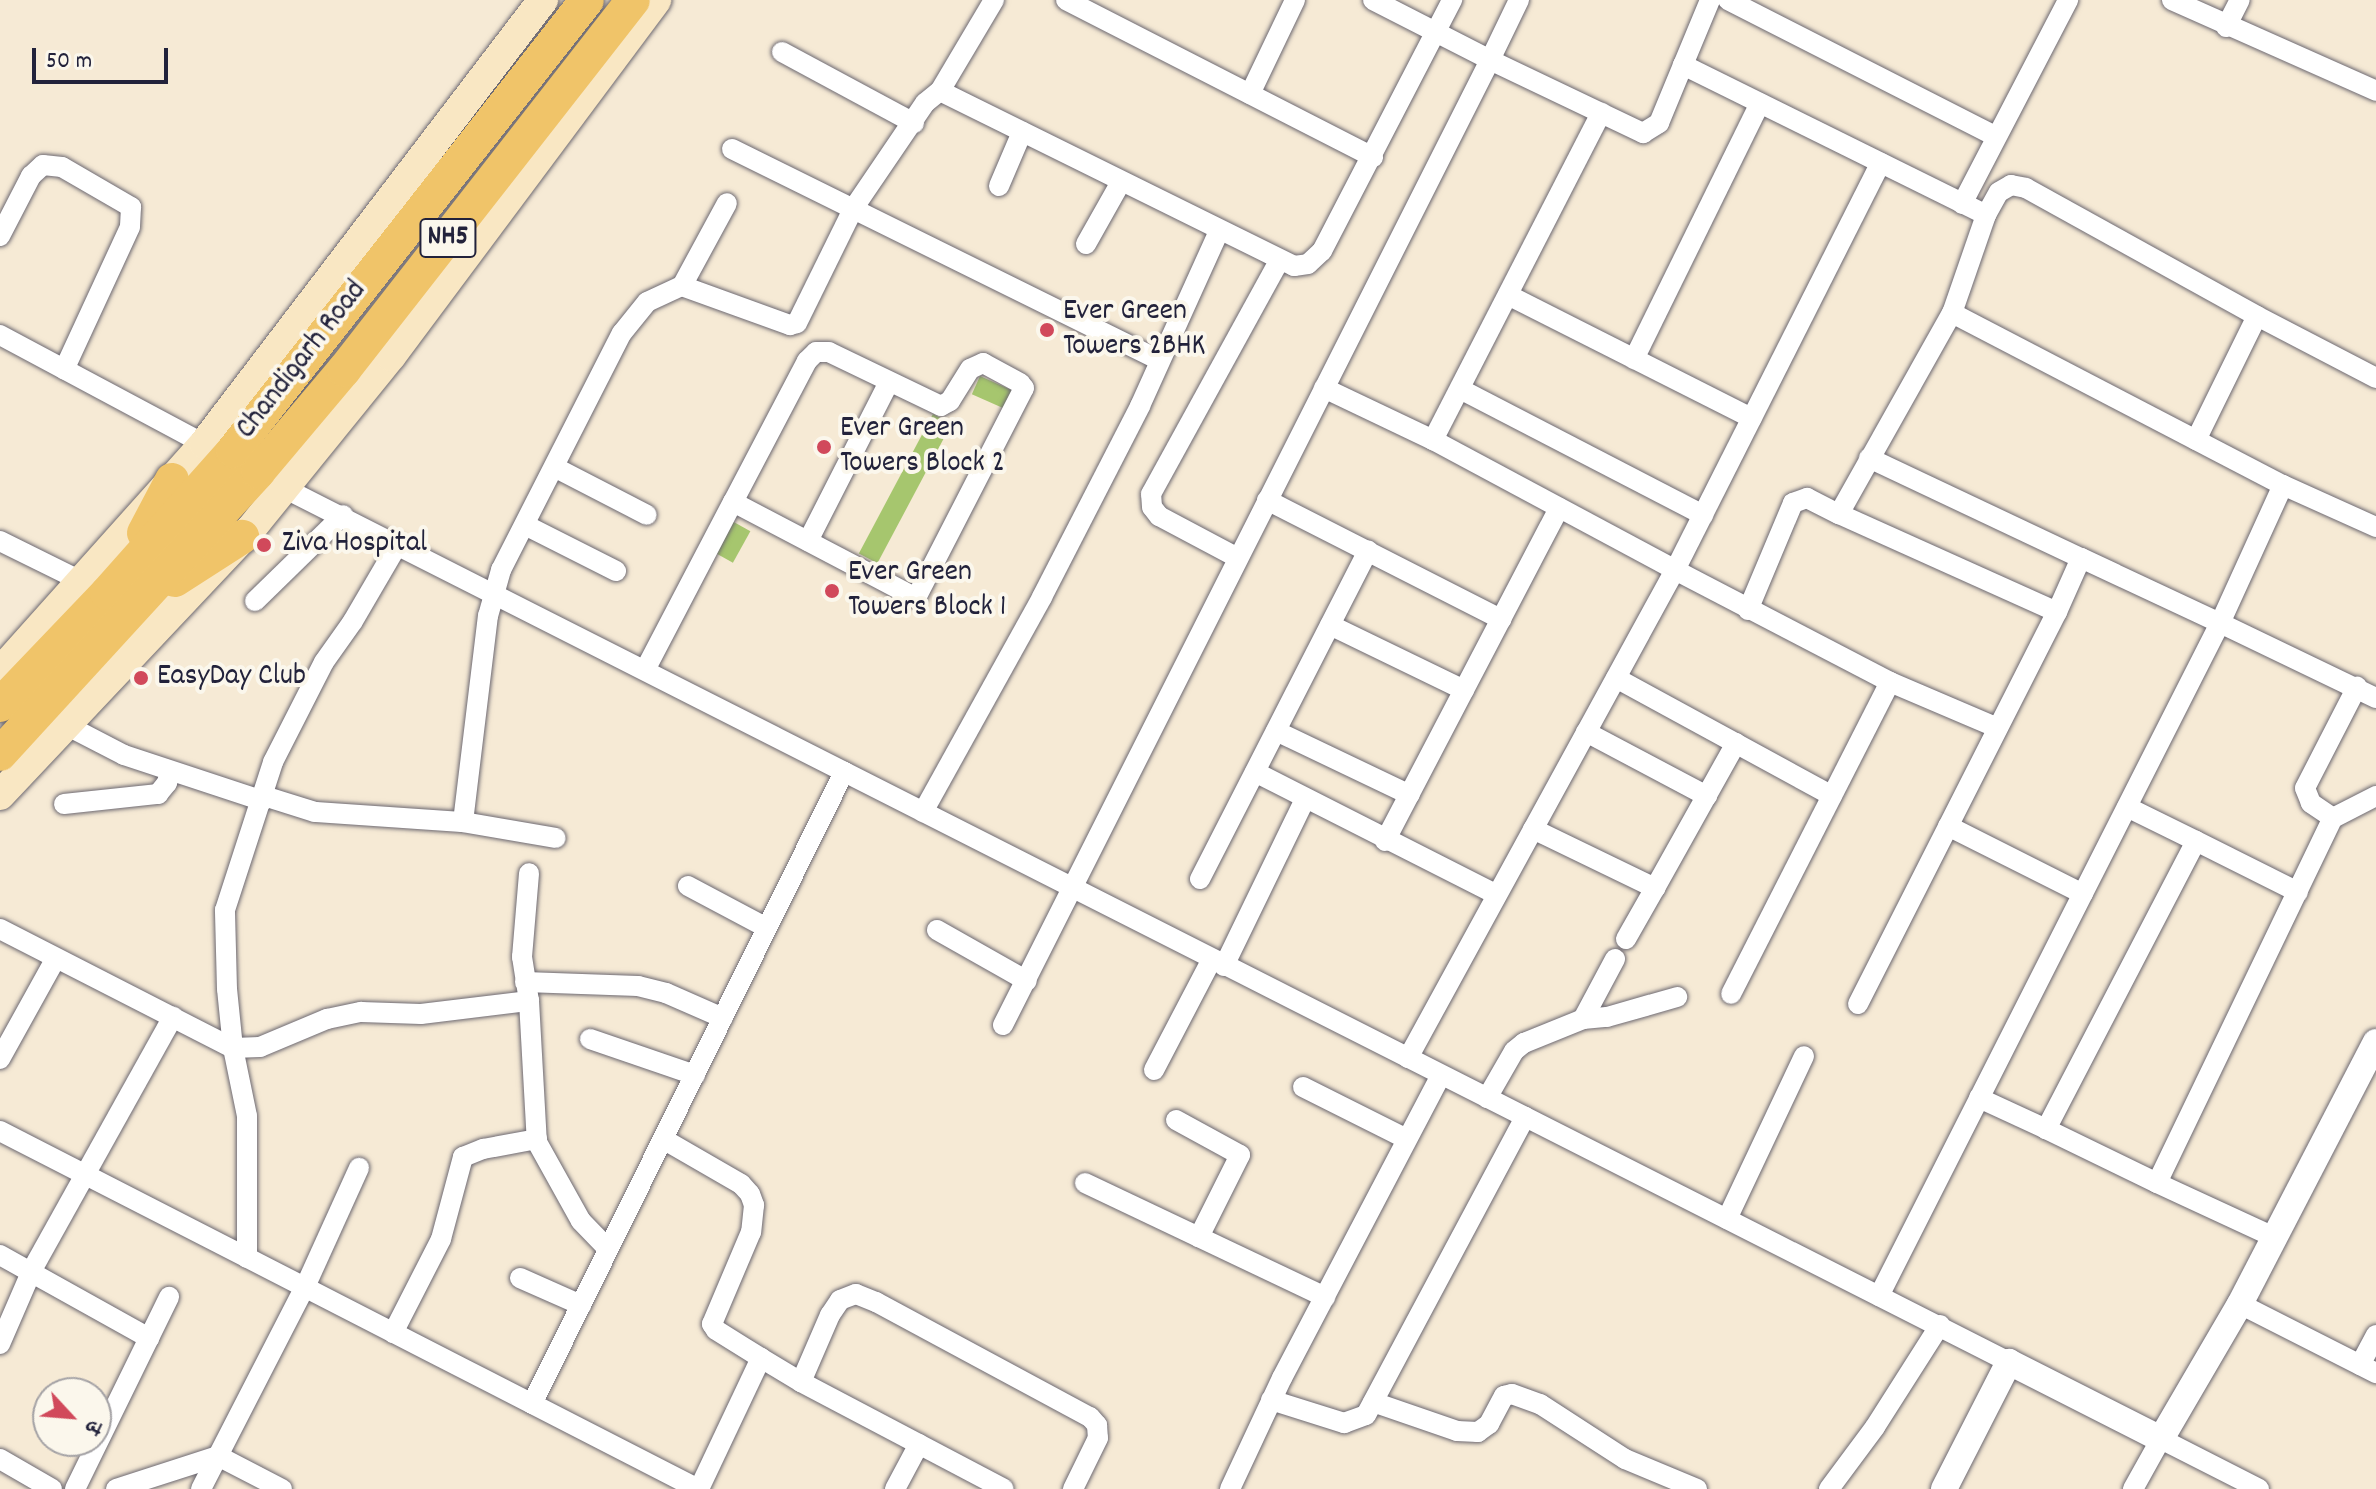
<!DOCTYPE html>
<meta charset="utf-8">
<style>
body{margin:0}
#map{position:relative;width:2376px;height:1489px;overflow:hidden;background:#f6ead5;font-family:Dekko,"Playpen Sans Deva",sans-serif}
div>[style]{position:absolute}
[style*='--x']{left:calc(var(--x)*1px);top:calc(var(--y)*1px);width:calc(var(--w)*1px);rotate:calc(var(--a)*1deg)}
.green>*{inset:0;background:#a6c66e;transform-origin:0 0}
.roads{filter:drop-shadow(0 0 2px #6c6871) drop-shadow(0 0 2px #6c6871)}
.minor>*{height:20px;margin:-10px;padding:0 10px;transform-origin:10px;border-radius:10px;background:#fff}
.tertiary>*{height:26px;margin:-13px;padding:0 13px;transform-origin:13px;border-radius:13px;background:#fff}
.secondary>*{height:30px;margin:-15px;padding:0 15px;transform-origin:15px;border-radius:15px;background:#f9e7c3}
.trunk>*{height:34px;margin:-17px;padding:0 17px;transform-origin:17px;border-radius:17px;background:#f0c469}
.dots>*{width:22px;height:22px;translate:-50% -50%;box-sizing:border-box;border:4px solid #fbf7ec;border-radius:50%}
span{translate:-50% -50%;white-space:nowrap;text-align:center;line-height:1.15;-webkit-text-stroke:8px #fbf7ec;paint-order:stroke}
.shield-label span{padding:2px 6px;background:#fbf7ec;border:2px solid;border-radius:6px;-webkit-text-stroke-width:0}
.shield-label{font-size:28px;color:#22223b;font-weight:700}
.poi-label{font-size:30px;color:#22223b}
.left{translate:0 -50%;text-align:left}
.street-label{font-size:30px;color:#22223b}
.north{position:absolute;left:32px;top:1377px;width:80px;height:80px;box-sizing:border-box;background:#fbf7ec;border:2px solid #a4a2a5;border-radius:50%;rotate:116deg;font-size:22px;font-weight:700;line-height:32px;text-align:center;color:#22223b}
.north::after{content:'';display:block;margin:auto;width:28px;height:36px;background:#d1495b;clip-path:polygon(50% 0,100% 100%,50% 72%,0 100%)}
.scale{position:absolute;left:32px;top:48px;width:136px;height:36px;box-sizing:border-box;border:4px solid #22223b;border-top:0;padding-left:10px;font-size:24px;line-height:28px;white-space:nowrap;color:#22223b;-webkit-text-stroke:6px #fbf7ec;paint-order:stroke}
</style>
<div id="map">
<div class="green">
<i style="left:980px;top:376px;width:42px;height:20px;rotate:24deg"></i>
<i style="left:933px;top:414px;width:21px;height:158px;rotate:28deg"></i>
<i style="left:732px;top:521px;width:21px;height:36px;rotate:29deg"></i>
</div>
<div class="roads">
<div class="minor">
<i style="--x:994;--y:0;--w:106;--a:120.7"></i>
<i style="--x:940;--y:91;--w:395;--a:26.3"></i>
<i style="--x:1294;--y:266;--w:14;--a:-8"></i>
<i style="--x:1308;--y:264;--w:19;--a:-43"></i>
<i style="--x:1322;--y:251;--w:283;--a:-62.6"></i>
<i style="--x:1066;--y:0;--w:345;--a:27.1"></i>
<i style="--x:1373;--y:0;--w:131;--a:27.1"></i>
<i style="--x:1490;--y:60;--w:67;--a:-64.2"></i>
<i style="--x:1728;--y:0;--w:300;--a:27"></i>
<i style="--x:2172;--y:0;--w:223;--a:24"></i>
<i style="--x:2226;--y:27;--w:30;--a:-63"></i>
<i style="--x:782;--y:52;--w:150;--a:28.3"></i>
<i style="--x:1683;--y:65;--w:70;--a:-67.4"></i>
<i style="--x:1250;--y:94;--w:104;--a:-64.4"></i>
<i style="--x:732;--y:149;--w:476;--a:26.3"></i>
<i style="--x:999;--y:186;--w:59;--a:-66.9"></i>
<i style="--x:1962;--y:204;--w:230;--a:-62.5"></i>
<i style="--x:1986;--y:215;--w:26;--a:-61"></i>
<i style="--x:1999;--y:192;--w:14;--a:-30"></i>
<i style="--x:2011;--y:185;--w:15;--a:11"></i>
<i style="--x:2026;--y:188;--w:264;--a:29"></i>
<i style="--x:0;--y:236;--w:68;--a:-62.7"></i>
<i style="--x:31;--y:176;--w:16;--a:-43"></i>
<i style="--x:43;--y:165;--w:19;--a:6"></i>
<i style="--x:62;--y:167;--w:80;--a:30.1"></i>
<i style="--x:131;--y:207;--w:20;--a:93"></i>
<i style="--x:130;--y:227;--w:157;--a:114.8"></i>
<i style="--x:1086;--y:244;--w:71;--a:-60.6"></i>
<i style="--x:682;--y:286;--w:94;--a:-61.5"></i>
<i style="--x:1508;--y:295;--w:273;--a:26.8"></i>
<i style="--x:0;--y:335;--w:231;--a:28.1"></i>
<i style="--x:1634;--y:359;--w:285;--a:-63.8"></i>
<i style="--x:1324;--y:388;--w:121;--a:25.5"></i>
<i style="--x:1433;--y:440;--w:275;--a:28.2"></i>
<i style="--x:1675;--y:570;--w:456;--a:-63.2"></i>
<i style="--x:1460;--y:389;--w:274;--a:27.4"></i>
<i style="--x:1433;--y:440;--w:368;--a:-62.8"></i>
<i style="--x:2196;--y:440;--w:138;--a:-63.8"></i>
<i style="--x:2257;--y:316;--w:134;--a:27.5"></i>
<i style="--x:1869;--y:458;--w:234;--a:25.3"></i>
<i style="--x:556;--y:468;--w:102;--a:27.3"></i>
<i style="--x:284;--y:488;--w:1934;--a:26.87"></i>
<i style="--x:1267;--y:500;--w:263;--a:27"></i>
<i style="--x:525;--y:525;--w:102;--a:26.8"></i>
<i style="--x:2376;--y:527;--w:102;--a:-155.7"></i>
<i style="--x:2283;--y:485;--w:152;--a:114.5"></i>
<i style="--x:2220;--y:623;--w:173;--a:25.7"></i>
<i style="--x:0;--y:541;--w:99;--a:26.3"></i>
<i style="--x:808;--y:541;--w:178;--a:-63"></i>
<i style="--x:1238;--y:558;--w:89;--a:-152"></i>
<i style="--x:1159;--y:516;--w:11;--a:-128"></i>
<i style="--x:1152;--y:507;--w:13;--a:-94"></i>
<i style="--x:1151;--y:494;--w:266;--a:-61.2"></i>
<i style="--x:255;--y:601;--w:123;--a:-44.3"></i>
<i style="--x:1748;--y:610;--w:116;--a:-67.2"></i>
<i style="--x:1793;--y:503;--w:15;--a:-20"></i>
<i style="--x:1807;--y:498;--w:36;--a:27"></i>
<i style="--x:1330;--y:625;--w:149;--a:25.9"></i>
<i style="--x:645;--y:670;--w:190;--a:-62.4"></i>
<i style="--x:733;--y:502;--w:207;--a:27.7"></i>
<i style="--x:916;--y:598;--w:236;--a:-62.8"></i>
<i style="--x:1024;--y:388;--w:6;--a:-129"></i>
<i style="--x:1020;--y:383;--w:42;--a:-151.6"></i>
<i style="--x:983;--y:363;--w:14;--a:155"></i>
<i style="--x:970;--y:369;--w:38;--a:122"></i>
<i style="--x:950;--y:401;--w:10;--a:151"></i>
<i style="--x:941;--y:406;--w:124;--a:-154.3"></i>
<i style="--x:829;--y:352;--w:13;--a:180"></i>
<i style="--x:816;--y:352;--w:13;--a:135"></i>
<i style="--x:807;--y:361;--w:159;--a:117.7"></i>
<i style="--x:1616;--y:678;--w:246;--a:28.6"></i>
<i style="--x:1890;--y:682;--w:117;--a:23.1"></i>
<i style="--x:66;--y:725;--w:65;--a:27.3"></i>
<i style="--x:124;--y:755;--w:146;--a:18.3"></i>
<i style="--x:1276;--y:731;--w:148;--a:25.5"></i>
<i style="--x:1586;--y:732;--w:137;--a:27.9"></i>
<i style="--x:1255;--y:772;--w:271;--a:26.9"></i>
<i style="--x:264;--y:796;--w:53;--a:17.4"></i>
<i style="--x:315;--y:812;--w:148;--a:3.9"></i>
<i style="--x:463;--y:822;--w:208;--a:-83.1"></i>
<i style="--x:488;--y:616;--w:48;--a:-74.2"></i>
<i style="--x:501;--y:570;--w:266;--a:-63"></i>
<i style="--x:622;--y:333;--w:40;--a:-51"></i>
<i style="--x:647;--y:302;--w:38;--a:-25"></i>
<i style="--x:682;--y:286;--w:115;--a:19.9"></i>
<i style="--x:790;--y:325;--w:7;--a:-16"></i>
<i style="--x:797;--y:323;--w:127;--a:-63.8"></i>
<i style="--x:853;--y:209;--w:128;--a:-55.8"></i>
<i style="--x:925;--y:103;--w:19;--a:-39"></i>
<i style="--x:64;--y:804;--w:95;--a:-6.1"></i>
<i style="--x:158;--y:794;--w:14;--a:-51"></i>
<i style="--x:167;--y:783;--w:12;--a:-76"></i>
<i style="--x:2127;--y:807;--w:77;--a:26.2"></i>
<i style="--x:2196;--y:841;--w:325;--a:117.5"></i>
<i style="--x:2046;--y:1129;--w:123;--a:25.9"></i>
<i style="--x:2157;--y:1183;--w:405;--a:-64.3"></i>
<i style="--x:2333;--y:818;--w:27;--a:-146"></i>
<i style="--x:2311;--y:803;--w:16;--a:-112"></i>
<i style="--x:2305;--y:788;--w:114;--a:-62.8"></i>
<i style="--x:923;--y:812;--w:246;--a:-61"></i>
<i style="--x:1042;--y:597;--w:215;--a:-62.8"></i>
<i style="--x:1140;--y:406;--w:192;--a:-65.7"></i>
<i style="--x:2333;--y:818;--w:48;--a:-27.1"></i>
<i style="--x:463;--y:822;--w:94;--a:9.8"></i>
<i style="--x:1948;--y:826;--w:151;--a:26.7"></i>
<i style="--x:1533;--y:829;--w:136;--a:25.8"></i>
<i style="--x:1655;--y:888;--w:166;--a:-60.8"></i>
<i style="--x:1385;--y:841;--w:376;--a:-62.4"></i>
<i style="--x:2196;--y:841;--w:114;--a:26.6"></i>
<i style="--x:1200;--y:879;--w:369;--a:-62.9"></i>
<i style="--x:688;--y:886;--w:89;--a:28"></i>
<i style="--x:0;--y:929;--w:262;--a:27.1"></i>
<i style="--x:233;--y:1048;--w:27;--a:-2"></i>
<i style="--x:260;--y:1047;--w:73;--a:-22.7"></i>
<i style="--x:327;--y:1019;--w:35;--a:-12"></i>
<i style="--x:361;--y:1012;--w:60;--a:1.9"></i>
<i style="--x:421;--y:1014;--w:109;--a:-6.9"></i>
<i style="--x:529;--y:1001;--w:45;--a:-99"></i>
<i style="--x:522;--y:957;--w:84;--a:-85.2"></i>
<i style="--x:937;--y:930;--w:103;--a:29.5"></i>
<i style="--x:1626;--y:939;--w:59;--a:-60.4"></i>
<i style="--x:1224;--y:966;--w:186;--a:-64.1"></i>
<i style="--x:525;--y:982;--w:113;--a:2"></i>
<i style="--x:638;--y:986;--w:29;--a:14"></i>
<i style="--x:666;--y:993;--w:62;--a:23.7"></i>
<i style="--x:529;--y:1001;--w:141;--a:86.8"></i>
<i style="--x:537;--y:1142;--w:90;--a:60.9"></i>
<i style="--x:581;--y:1221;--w:39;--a:46"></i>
<i style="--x:1858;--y:1004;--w:440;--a:-63.1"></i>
<i style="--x:1583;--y:1019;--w:68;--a:-61.9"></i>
<i style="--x:1003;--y:1025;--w:1081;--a:-63.22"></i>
<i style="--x:1490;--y:60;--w:170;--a:25.5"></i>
<i style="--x:1643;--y:133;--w:19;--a:-32"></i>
<i style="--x:1659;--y:123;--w:63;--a:-67.5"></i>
<i style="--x:1683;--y:65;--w:338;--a:26.3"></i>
<i style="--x:1986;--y:215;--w:104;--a:109.1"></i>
<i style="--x:1952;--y:313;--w:373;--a:27.5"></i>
<i style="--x:590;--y:1039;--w:111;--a:18.9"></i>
<i style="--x:1408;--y:1058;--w:556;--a:-61.32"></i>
<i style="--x:1675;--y:570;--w:242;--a:27.5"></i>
<i style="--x:1890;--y:682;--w:350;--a:117"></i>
<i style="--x:0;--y:1059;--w:115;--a:-61"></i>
<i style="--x:1154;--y:1070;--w:125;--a:-62.4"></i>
<i style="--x:1303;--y:1087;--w:116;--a:26.6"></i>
<i style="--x:1487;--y:1098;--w:54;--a:-60.1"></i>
<i style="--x:1514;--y:1051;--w:13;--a:-39"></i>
<i style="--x:1524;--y:1043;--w:64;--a:-22.1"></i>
<i style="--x:1583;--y:1019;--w:24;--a:-5"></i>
<i style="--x:1607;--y:1017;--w:73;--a:-15.9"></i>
<i style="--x:1979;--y:1098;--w:74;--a:24.8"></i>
<i style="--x:1176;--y:1120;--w:73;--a:28.7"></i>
<i style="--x:1240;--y:1155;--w:92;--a:116.6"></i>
<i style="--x:0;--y:1131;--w:784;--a:27.15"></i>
<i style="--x:663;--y:1139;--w:90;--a:30"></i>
<i style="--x:741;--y:1184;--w:13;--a:48"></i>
<i style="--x:750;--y:1194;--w:12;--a:70"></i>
<i style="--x:754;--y:1205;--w:27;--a:96"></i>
<i style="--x:751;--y:1232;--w:100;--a:113"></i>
<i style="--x:712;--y:1324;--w:7;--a:56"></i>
<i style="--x:716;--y:1330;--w:53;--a:31.9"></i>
<i style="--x:1085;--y:1183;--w:266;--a:25.4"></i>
<i style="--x:2157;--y:1183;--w:129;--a:24.8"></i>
<i style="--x:1727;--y:1219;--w:180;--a:-64.7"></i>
<i style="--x:0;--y:1255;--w:171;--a:29.1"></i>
<i style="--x:247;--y:1258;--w:142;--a:-90"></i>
<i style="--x:247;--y:1116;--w:69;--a:-101.6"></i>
<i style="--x:233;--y:1048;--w:59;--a:-95.8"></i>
<i style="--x:227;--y:989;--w:79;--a:-91.5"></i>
<i style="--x:225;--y:910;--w:156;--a:-72"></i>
<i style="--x:273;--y:762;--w:112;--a:-63"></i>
<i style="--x:324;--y:662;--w:50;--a:-54.7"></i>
<i style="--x:353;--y:621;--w:89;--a:-59.7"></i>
<i style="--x:520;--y:1278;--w:67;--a:23.9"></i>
<i style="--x:1879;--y:1296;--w:754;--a:-63.13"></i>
<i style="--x:2220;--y:623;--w:153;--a:-154.9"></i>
<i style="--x:2081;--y:558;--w:59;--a:114"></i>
<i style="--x:2057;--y:612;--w:239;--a:-155.8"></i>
<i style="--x:1839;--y:514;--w:231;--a:-60.7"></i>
<i style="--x:2240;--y:1304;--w:153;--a:26.9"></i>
<i style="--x:393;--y:1333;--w:106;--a:-62.9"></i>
<i style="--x:441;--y:1239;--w:85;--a:-75"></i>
<i style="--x:463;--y:1157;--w:22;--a:-22"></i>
<i style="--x:483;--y:1149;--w:55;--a:-10.5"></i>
<i style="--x:0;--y:1344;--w:81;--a:-66.6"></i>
<i style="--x:32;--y:1270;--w:290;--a:-60.9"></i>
<i style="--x:2360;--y:1365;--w:34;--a:-62"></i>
<i style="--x:801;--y:1382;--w:229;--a:27.8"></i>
<i style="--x:1271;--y:1400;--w:77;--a:17.5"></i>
<i style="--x:1344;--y:1423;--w:23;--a:-20"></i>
<i style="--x:1366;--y:1415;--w:338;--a:-61.9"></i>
<i style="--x:1373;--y:1402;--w:89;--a:19"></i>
<i style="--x:1457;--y:1431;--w:21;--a:3"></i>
<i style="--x:1478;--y:1432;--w:14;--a:-36"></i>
<i style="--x:1489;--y:1424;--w:32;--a:-62"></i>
<i style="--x:1504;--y:1396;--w:8;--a:-14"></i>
<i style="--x:1512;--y:1394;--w:30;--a:20"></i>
<i style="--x:1540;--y:1404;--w:101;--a:32.9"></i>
<i style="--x:1625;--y:1459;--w:78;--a:22.6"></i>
<i style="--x:532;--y:1404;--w:705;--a:-63.73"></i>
<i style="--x:0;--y:1459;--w:60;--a:30"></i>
<i style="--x:75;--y:1489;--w:214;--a:-63.9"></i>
<i style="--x:116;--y:1489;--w:107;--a:-17.9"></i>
<i style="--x:218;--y:1456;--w:72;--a:27.3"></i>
<i style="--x:201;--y:1489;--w:227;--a:-62.8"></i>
<i style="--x:305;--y:1287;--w:131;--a:-65.6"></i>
<i style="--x:699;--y:1489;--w:145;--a:-64.7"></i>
<i style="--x:761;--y:1358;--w:47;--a:31"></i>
<i style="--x:801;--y:1382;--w:73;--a:-66.6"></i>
<i style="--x:830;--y:1315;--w:18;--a:-56"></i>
<i style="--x:840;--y:1300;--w:17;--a:-21"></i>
<i style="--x:856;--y:1294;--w:22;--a:22"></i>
<i style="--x:876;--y:1302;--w:243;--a:28.3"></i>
<i style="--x:1090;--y:1417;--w:11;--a:49"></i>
<i style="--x:1097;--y:1425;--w:13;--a:86"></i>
<i style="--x:1098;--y:1438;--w:57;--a:116.1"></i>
<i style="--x:895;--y:1489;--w:51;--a:-61.9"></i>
<i style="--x:1230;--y:1489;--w:123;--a:-64.9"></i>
<i style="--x:1282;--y:1378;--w:342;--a:-62.3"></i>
<i style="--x:1829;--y:1489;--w:77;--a:-53.4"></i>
<i style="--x:1875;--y:1427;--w:121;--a:-57.5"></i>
<i style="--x:2133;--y:1489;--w:57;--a:-60.8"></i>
<i style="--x:2161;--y:1439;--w:110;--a:27"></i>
</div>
<div class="tertiary">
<i style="--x:1944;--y:1489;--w:143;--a:-62.9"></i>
<i style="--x:2009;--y:1362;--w:170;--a:26.9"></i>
<i style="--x:2161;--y:1439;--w:156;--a:-59.7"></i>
<i style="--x:2240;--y:1304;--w:295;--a:-62.6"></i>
</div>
<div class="secondary">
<i style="--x:0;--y:672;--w:306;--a:-48.2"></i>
<i style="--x:204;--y:444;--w:559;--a:-52.64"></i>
<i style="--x:0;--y:795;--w:364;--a:-46.7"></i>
<i style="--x:250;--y:530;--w:224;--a:-51"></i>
<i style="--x:391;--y:356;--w:444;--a:-53.3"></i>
</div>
<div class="trunk">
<i style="--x:144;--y:533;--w:60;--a:-62.2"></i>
<i style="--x:175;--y:580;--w:80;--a:-32.7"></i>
<i style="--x:0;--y:705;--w:155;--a:-46.3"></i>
<i style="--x:107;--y:593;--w:190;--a:-48.4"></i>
<i style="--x:233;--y:451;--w:573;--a:-51.87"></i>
<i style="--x:0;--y:754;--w:382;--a:-47.5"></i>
<i style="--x:258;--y:472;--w:133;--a:-49.9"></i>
<i style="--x:344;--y:370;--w:469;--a:-52"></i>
</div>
</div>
<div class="dots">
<i style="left:1047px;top:330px;background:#d1495b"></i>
<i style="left:824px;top:447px;background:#d1495b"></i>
<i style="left:264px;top:545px;background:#d1495b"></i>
<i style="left:832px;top:591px;background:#d1495b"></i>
<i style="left:141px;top:678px;background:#d1495b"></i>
</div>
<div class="shield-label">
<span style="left:448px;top:238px">NH5</span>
</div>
<div class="poi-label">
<span class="left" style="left:1063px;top:330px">Ever Green<br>Towers 2BHK</span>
<span class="left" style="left:840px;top:447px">Ever Green<br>Towers Block 2</span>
<span class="left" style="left:282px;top:545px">Ziva Hospital</span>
<span class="left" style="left:848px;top:591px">Ever Green<br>Towers Block 1</span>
<span class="left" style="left:157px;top:678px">EasyDay Club</span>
</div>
<div class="street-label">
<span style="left:303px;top:361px;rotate:-52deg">Chandigarh Road</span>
</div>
<div class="north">उ</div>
<div class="scale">50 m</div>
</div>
